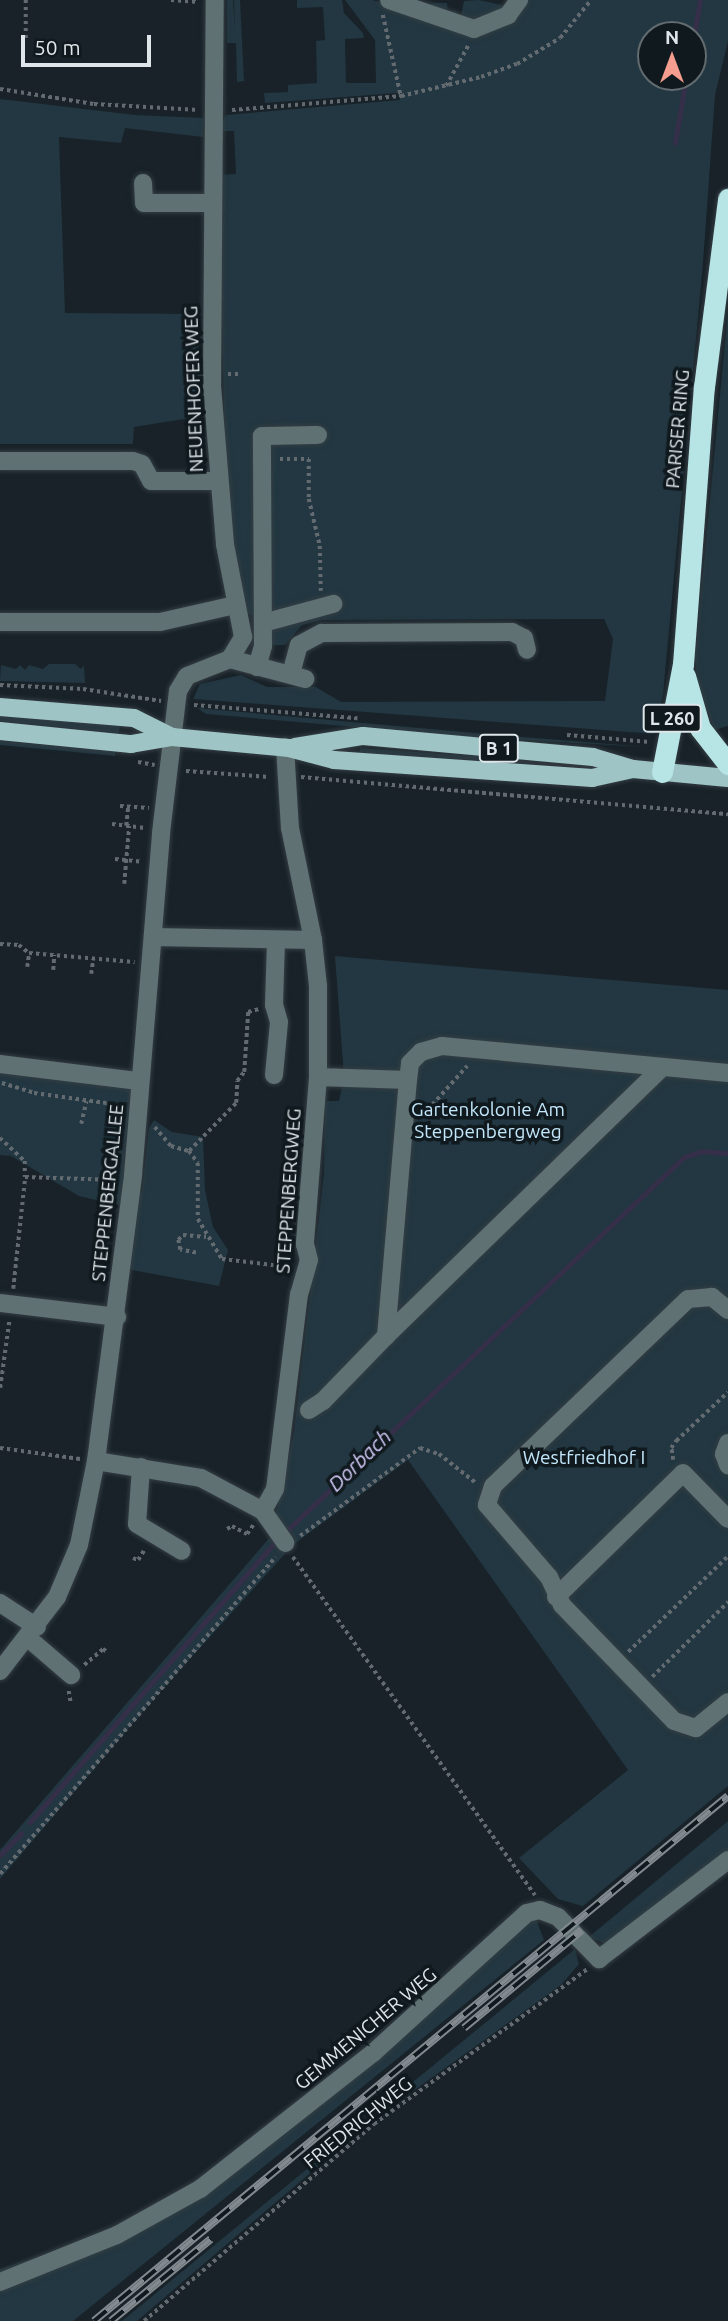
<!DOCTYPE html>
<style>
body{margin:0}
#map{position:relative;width:728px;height:2321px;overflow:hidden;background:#182228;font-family:Ubuntu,sans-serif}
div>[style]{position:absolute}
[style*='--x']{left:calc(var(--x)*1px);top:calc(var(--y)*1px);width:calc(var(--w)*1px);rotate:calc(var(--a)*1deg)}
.green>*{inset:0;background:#223741}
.stream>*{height:5px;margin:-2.5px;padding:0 2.5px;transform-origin:2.5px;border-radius:2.5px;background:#352f4a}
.path>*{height:3.5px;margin-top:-1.75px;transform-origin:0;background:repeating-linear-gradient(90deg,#636b71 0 3.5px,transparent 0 7px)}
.roads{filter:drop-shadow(0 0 2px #343d43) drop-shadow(0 0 2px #343d43)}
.minor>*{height:18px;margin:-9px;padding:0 9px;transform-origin:9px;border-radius:9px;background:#5f7172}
.major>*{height:18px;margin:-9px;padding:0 9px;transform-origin:9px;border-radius:9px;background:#9ec4c5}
.highway>*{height:21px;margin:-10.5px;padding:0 10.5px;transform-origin:10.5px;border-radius:10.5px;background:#b7e5e6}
.rail>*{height:8px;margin-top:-4px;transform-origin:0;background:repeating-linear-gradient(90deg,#0f191e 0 16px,#828a8f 0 32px);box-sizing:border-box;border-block:2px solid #828a8f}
span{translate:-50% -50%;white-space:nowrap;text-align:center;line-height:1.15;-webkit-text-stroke:7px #0f191e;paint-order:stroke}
.shield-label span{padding:2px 5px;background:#0f191e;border:2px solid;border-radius:5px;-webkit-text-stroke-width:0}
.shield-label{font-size:18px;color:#dfe6ea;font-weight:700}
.street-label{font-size:19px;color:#dfe6ea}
.park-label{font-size:19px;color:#c3e7fb}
.water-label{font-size:21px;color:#d2c9f6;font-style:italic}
.north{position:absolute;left:637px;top:21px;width:70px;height:70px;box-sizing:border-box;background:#0f191e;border:2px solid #626b70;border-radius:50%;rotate:0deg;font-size:19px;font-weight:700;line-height:28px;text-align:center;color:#dfe6ea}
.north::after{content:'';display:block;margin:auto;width:24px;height:32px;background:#f59d8e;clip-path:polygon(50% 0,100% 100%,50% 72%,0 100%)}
.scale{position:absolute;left:21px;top:35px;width:130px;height:32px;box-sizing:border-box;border:4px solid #dfe6ea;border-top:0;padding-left:9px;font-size:21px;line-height:24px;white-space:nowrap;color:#dfe6ea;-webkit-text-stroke:5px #0f191e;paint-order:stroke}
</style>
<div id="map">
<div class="green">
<i style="clip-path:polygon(227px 0,233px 0,235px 31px,234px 0,240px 0,244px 81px,237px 82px,236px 43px,227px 43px)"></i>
<i style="clip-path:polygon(evenodd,297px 0,342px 0,344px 13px,363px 33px,364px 38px,345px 39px,346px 83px,376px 83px,375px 40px,345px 0,373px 0,456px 29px,523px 0,728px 0,728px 41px,715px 95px,703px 263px,663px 695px,655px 734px,193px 699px,200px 684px,241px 675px,267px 687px,316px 687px,341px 702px,605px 701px,613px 639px,604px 619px,322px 620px,302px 625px,285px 645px,270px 645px,256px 638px,252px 616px,243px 611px,226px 480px,218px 175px,236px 174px,234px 131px,216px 131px,226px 115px,400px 100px,397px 93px,265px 103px,264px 93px,288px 92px,288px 85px,317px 83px,316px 41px,325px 40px,323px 7px,297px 8px,297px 0,651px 35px,693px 35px,693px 77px,651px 77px,651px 35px)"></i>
<i style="clip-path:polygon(479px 0,506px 6px,500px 16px,481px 25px,465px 24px,430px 12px,431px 3px,447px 3px,448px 11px,456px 11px,460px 21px,464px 1px)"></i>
<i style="clip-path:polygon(0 99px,135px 115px,204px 118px,203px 137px,125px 128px,121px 143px,59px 137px,65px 313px,201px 314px,203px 416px,134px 427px,133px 444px,0 444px)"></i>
<i style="clip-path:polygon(728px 311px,728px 726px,714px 730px,698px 685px,695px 657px)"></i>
<i style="clip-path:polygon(49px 664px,75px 664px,81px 669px,84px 665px,85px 683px,0 681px,1px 665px,16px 669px,20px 665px,25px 670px,29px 665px,43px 669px)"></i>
<i style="clip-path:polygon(197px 708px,486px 734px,647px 747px,470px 737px,206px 714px)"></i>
<i style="clip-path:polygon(0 715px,120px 725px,119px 733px,0 721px)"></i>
<i style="clip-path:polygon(0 741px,65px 747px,115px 751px,115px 756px,105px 755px,0 745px)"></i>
<i style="clip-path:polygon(360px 748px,514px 759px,530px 763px,360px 753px)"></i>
<i style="clip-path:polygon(335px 956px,728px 990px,728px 1786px,583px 1906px,558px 1899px,519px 1858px,628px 1770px,408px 1460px,294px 1544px,158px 1694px,0 1879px,0 1850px,271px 1536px,294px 1432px,324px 1174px,325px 1101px,339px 1101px,344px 1077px)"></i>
<i style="clip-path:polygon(0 1064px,139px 1081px,131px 1187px,142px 1192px,149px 1128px,154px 1120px,172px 1132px,203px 1137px,205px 1190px,213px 1227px,228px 1250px,219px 1286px,121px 1268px,129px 1208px,79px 1196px,11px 1156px,0 1155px)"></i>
<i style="clip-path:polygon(728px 1821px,728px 1852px,606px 1944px,589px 1937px)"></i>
<i style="clip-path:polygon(530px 1903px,544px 1940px,73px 2321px,0 2321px,0 2269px,110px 2233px,207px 2176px,358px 2056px)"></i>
<i style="clip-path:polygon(575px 1949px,579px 1964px,561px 1985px,370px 2122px,137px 2321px,122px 2321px)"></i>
</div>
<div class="stream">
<i style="--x:693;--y:40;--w:41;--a:-80.1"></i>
<i style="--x:675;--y:143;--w:67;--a:-80.5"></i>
<i style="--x:284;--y:1533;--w:549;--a:-43.23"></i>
<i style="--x:684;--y:1157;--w:20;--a:-18"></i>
<i style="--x:703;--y:1151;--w:25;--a:5"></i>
<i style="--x:30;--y:1822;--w:375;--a:-48.8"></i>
<i style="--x:0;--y:1855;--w:30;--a:-46"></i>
</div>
<div class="path">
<i style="--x:26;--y:0;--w:41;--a:90"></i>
<i style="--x:171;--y:0;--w:28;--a:4"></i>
<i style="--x:383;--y:15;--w:83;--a:77.5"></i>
<i style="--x:446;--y:86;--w:48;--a:-61.3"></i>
<i style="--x:0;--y:89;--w:95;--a:9.1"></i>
<i style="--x:94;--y:104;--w:105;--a:3.3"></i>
<i style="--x:232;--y:110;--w:170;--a:-4.7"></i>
<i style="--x:401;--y:96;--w:82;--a:-13.4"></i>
<i style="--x:481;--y:77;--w:38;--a:-20"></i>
<i style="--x:517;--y:64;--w:50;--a:-31.2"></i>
<i style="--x:560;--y:38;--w:49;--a:-50.8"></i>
<i style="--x:228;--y:374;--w:13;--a:0"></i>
<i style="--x:280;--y:459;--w:29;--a:0"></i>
<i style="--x:309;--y:459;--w:40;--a:90"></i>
<i style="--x:309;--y:499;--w:48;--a:76.8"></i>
<i style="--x:320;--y:546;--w:45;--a:88.7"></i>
<i style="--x:0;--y:685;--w:83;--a:2.8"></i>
<i style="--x:83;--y:689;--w:79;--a:8.7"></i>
<i style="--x:194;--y:705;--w:164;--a:4.6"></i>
<i style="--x:567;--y:735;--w:83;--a:4.8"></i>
<i style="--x:138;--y:762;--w:17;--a:10"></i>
<i style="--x:186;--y:771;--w:83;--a:4.1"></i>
<i style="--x:301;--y:777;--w:429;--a:5"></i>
<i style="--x:120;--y:806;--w:29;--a:4"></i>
<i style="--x:112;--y:824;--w:33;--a:7"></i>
<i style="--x:126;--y:826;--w:19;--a:-84"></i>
<i style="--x:115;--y:859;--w:27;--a:6"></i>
<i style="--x:124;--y:884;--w:58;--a:-85.1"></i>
<i style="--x:0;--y:944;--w:19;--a:3"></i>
<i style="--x:19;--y:945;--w:13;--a:39"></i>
<i style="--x:29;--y:953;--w:106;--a:4.9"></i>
<i style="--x:27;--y:967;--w:14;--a:-82"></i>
<i style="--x:53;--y:970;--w:15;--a:-86"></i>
<i style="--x:91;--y:974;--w:15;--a:-82"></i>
<i style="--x:2;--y:1083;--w:34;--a:17"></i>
<i style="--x:34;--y:1093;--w:73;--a:7.9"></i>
<i style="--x:106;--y:1103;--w:18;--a:29"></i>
<i style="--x:423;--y:1115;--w:66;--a:-48.1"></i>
<i style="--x:81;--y:1124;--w:23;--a:-77"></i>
<i style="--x:155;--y:1127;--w:25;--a:50"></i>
<i style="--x:171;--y:1146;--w:19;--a:16"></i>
<i style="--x:189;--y:1151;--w:67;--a:-45.6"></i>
<i style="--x:236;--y:1103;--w:22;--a:-87"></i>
<i style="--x:237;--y:1081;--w:11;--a:-52"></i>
<i style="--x:244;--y:1072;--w:60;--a:-86.2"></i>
<i style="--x:248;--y:1012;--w:11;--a:-15"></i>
<i style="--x:0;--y:1138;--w:34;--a:43"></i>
<i style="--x:25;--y:1161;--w:16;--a:90"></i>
<i style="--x:25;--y:1177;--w:90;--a:1.9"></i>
<i style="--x:189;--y:1151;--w:15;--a:53"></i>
<i style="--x:198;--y:1163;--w:56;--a:90"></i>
<i style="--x:198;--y:1219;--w:47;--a:59"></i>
<i style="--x:222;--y:1259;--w:68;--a:6.7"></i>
<i style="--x:196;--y:1253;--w:16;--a:-169"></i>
<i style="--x:180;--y:1250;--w:10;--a:-101"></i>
<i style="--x:178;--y:1240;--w:7;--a:-45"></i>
<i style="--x:183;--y:1235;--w:23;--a:5"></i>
<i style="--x:13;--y:1289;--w:113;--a:-83.9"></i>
<i style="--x:0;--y:1388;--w:68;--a:-82.3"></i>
<i style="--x:0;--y:1448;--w:81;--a:7.8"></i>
<i style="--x:673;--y:1460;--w:12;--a:-99"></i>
<i style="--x:671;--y:1448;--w:9;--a:-54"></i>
<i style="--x:676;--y:1441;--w:71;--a:-43.3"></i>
<i style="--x:227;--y:1529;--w:6;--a:-31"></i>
<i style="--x:232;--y:1526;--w:17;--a:28"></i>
<i style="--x:247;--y:1534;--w:11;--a:-56"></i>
<i style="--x:300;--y:1536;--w:149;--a:-36.3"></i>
<i style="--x:420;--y:1448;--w:20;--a:18"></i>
<i style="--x:439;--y:1454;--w:47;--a:38.1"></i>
<i style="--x:293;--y:1557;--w:416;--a:54.4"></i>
<i style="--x:133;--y:1558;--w:5;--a:22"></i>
<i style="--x:138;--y:1560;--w:13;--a:-58"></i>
<i style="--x:628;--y:1652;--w:139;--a:-43.8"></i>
<i style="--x:84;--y:1665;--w:25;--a:-40"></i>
<i style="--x:103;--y:1649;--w:5;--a:37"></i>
<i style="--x:652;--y:1677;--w:107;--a:-44.6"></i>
<i style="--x:69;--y:1691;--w:13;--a:81"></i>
<i style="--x:0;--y:1874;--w:420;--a:-49"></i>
<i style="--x:144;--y:2321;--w:303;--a:-40.6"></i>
<i style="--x:374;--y:2124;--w:263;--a:-36"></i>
</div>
<div class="roads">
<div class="minor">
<i style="--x:389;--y:0;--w:90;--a:18.8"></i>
<i style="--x:474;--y:29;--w:37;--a:-22"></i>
<i style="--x:508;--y:15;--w:19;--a:-54"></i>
<i style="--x:143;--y:183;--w:20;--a:87"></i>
<i style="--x:144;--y:203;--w:67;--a:0"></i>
<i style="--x:0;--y:461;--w:133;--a:0"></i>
<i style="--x:133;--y:461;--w:9;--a:18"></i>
<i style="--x:142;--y:464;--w:19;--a:62"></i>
<i style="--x:151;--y:481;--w:67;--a:0"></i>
<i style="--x:0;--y:622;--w:160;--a:0"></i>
<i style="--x:160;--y:622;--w:77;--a:-12.8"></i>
<i style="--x:263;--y:623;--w:73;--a:-15.2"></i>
<i style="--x:230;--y:659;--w:78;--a:14.9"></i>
<i style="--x:257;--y:667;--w:22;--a:-74"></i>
<i style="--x:263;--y:646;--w:210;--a:-90.3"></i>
<i style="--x:262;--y:436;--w:56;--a:-1"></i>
<i style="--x:291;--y:674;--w:30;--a:-75"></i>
<i style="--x:299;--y:645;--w:26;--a:-28"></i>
<i style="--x:322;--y:633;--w:190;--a:-0.3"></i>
<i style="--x:512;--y:632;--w:13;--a:27"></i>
<i style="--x:524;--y:638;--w:12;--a:76"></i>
<i style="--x:285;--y:747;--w:81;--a:86.5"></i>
<i style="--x:290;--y:828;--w:114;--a:78.4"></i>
<i style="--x:153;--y:937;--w:160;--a:1.1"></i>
<i style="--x:313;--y:940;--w:46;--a:83.8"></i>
<i style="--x:318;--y:986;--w:91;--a:90"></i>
<i style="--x:318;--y:1077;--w:168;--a:94.5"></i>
<i style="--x:305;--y:1244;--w:16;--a:76"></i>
<i style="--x:309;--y:1260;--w:35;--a:106"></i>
<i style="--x:299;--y:1294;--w:196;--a:97"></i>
<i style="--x:275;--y:1489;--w:25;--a:119"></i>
<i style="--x:0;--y:1064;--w:140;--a:7"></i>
<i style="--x:274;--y:1075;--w:53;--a:-84.6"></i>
<i style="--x:279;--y:1022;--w:18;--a:-106"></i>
<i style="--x:274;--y:1005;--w:63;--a:-88.2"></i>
<i style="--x:318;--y:1077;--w:90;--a:1.9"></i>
<i style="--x:408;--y:1080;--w:17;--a:-83"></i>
<i style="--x:410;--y:1063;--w:16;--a:-45"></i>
<i style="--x:421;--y:1052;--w:22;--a:-16"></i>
<i style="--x:442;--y:1046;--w:287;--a:5.4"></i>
<i style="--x:0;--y:1303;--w:118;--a:6.8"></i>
<i style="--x:728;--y:1310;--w:21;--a:-141"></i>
<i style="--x:712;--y:1297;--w:24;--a:175"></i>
<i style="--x:688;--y:1299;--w:270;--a:136.2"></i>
<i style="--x:493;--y:1486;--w:20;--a:108"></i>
<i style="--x:487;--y:1505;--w:95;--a:49.3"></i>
<i style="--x:549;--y:1577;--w:31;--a:65"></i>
<i style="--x:562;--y:1605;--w:161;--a:46"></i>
<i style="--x:674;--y:1721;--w:23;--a:18"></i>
<i style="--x:696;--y:1728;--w:41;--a:-39.1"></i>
<i style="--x:386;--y:1336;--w:385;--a:-44.2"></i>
<i style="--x:309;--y:1410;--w:17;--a:-33"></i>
<i style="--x:323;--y:1401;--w:91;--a:-45.9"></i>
<i style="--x:386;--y:1336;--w:257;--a:-85.1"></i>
<i style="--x:728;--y:1443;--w:12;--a:110"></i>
<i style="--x:724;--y:1454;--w:12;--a:70"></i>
<i style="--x:96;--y:1461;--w:106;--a:9.2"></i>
<i style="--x:201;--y:1478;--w:70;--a:28"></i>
<i style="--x:263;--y:1511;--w:39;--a:55"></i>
<i style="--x:141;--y:1467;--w:57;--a:94"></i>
<i style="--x:137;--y:1524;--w:52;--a:31"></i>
<i style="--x:556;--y:1597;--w:177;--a:-44.3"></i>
<i style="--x:683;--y:1473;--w:64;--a:45.6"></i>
<i style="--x:0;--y:1603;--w:44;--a:33"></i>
<i style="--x:28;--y:1638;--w:57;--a:40.7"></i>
<i style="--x:0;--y:1671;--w:93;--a:-52.4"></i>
<i style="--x:57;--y:1597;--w:56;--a:-67.1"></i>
<i style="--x:79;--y:1545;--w:86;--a:-78.6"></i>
<i style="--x:96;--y:1461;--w:288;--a:-82.6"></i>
<i style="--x:133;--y:1175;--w:343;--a:-85.3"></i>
<i style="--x:161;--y:833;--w:143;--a:-83.2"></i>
<i style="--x:178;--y:691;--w:17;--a:-59"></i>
<i style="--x:187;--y:676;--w:46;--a:-21.6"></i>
<i style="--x:230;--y:659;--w:26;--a:-59"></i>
<i style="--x:243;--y:637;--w:95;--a:-101"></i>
<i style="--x:225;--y:544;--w:158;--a:-94.7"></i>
<i style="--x:212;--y:387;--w:387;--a:-89.6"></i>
<i style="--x:0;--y:2282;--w:126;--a:-21.9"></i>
<i style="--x:117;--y:2235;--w:95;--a:-29"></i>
<i style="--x:200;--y:2189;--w:220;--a:-38.2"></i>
<i style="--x:373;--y:2053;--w:208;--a:-42.3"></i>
<i style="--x:527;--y:1913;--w:13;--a:-13"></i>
<i style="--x:540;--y:1910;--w:19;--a:21"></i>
<i style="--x:558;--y:1917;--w:59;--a:45.7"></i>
<i style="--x:599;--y:1959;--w:163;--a:-37.5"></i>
</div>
<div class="major">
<i style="--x:0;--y:707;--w:134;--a:4.7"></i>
<i style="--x:134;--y:718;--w:42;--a:26.6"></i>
<i style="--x:0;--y:731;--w:132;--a:5.7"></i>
<i style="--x:131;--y:744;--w:42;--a:-9.7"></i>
<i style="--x:172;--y:737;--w:118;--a:5.4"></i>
<i style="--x:289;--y:748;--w:47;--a:14.9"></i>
<i style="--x:334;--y:760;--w:259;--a:4"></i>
<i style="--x:592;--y:778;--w:42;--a:-12.4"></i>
<i style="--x:295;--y:747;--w:69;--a:-9.2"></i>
<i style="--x:363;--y:736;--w:231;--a:5.2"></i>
<i style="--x:593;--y:757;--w:42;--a:16.7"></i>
<i style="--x:633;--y:769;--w:95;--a:5.4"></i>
</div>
<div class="highway">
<i style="--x:685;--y:676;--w:54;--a:73.9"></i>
<i style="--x:700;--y:728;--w:46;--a:52.1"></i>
<i style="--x:662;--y:772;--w:110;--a:-79"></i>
<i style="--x:683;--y:664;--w:278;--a:-85.7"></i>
<i style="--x:704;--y:387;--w:190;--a:-82.7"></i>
</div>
</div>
<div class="rail">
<i style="--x:464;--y:2028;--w:153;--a:-39.7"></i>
<i style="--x:94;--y:2321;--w:823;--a:-39.63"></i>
<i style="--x:111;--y:2321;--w:129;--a:-39.4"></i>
</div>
<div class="shield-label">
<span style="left:672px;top:718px">L 260</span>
<span style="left:499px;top:748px">B 1</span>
</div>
<div class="street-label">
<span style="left:194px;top:389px;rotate:-92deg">NEUENHOFER WEG</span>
<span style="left:678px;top:429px;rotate:-85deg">PARISER RING</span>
<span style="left:289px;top:1191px;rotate:-86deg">STEPPENBERGWEG</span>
<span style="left:108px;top:1193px;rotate:-84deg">STEPPENBERGALLEE</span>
<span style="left:366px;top:2029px;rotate:-40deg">GEMMENICHER WEG</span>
<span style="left:358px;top:2123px;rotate:-39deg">FRIEDRICHWEG</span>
</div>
<div class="park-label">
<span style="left:488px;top:1121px">Gartenkolonie Am<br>Steppenbergweg</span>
<span style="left:584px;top:1458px">Westfriedhof I</span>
</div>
<div class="water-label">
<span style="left:359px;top:1460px;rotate:-44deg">Dorbach</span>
</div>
<div class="north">N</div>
<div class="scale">50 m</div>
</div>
